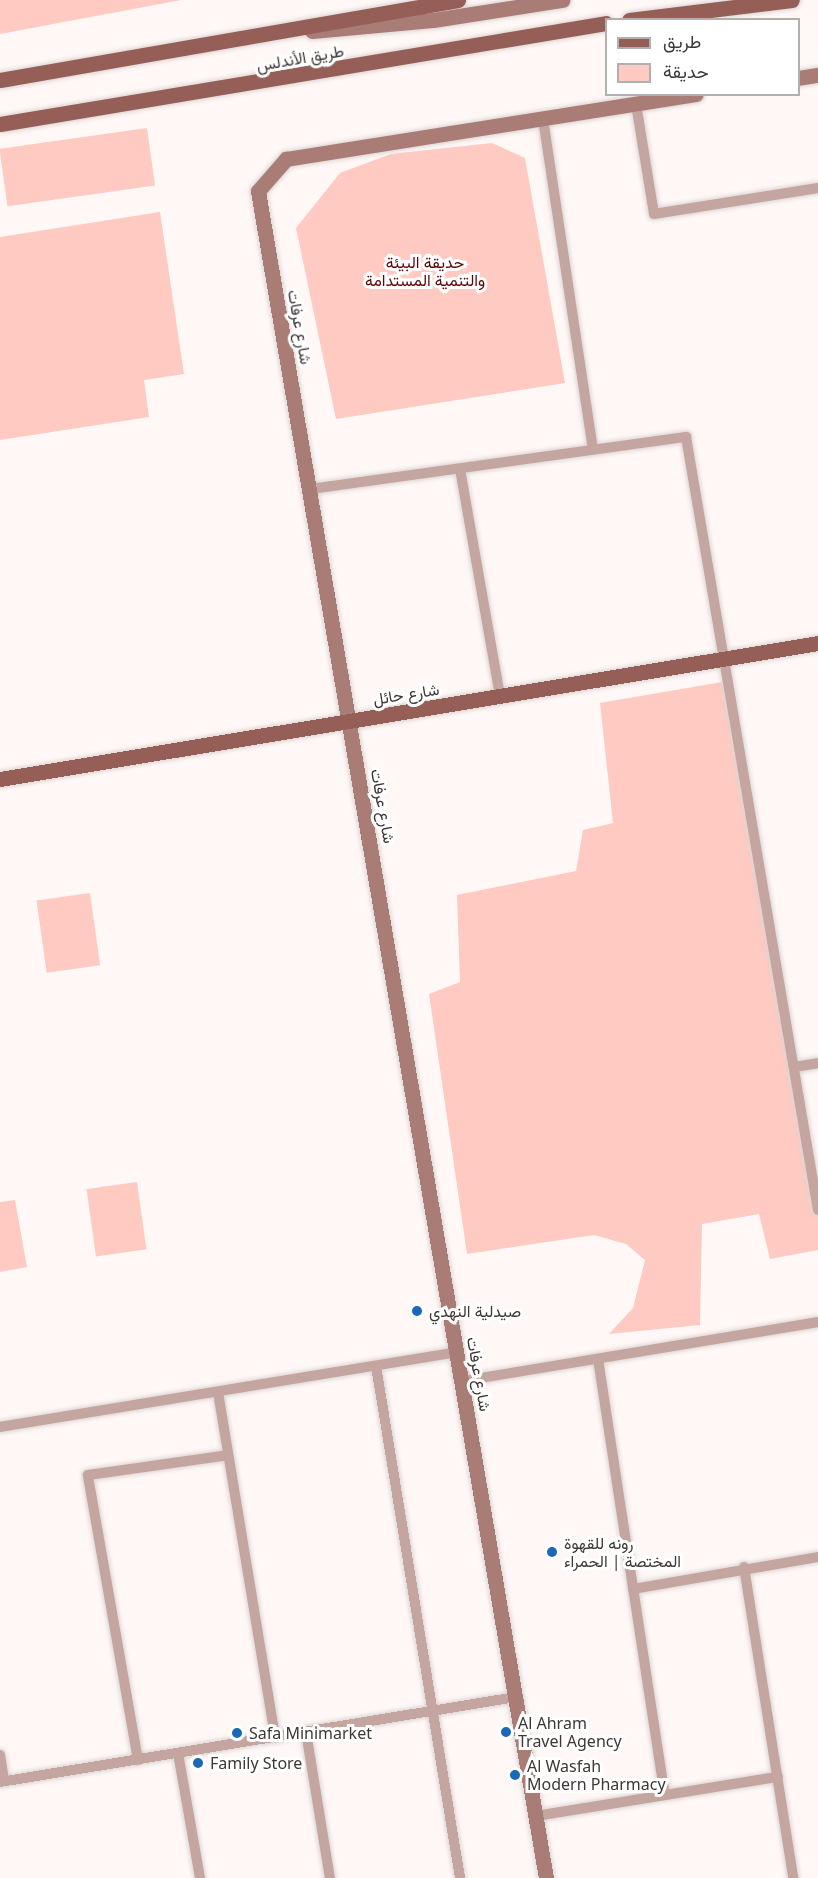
<!DOCTYPE html>
<meta charset="utf-8">
<style>
body{margin:0}
#map{position:relative;width:818px;height:1878px;overflow:hidden;background:#fff8f7;font-family:"Noto Sans",Vazirmatn,sans-serif}
div>[style]{position:absolute}
[style*='--x']{left:calc(var(--x)*1px);top:calc(var(--y)*1px);width:calc(var(--w)*1px);rotate:calc(var(--a)*1deg)}
.green>*{inset:0;background:#fecac2;transform-origin:0 0}
.roads{filter:drop-shadow(0 0 2px #dcd5d4) drop-shadow(0 0 2px #dcd5d4)}
.street>*{height:10px;margin:-5px;padding:0 5px;transform-origin:5px;border-radius:5px;background:#c5a5a0}
.secondary>*{height:15px;margin:-7.5px;padding:0 7.5px;transform-origin:7.5px;border-radius:7.5px;background:#a97c75}
.primary>*{height:15px;margin:-7.5px;padding:0 7.5px;transform-origin:7.5px;border-radius:7.5px;background:#955f57}
.dots>*{width:16px;height:16px;translate:-50% -50%;box-sizing:border-box;border:3px solid #fff;border-radius:50%}
span{translate:-50% -50%;white-space:nowrap;text-align:center;line-height:1.15;-webkit-text-stroke:6px #fff;paint-order:stroke}
.street-label{font-size:16px;color:#3e3736}
.park-label{font-size:16px;color:#5b0706}
.poi-label{font-size:16px;color:#3e3736}
.left{translate:0 -50%;text-align:left}
.legend{position:absolute;left:605px;top:18px;width:195px;height:78px;box-sizing:border-box;background:#fff;border:2px solid #b2afaf;margin:0;padding:8px 10px;list-style:none;font-size:18px;color:#3e3736}
.legend li{display:flex;align-items:center;gap:12px;height:30px}
.legend b{width:30px;border:2px solid #b2afaf}
</style>
<div id="map">
<div class="green">
<i style="clip-path:polygon(0 0,181px 0,0 34px)"></i>
<i style="left:147px;top:128px;width:58px;height:149px;rotate:82deg"></i>
<i style="clip-path:polygon(492px 143px,525px 158px,565px 383px,336px 419px,296px 228px,340px 173px,391px 154px)"></i>
<i style="clip-path:polygon(160px 212px,184px 374px,144px 380px,149px 417px,0 440px,0 237px)"></i>
<i style="clip-path:polygon(722px 682px,818px 1213px,818px 1250px,770px 1259px,759px 1214px,702px 1224px,700px 1325px,609px 1334px,633px 1308px,645px 1260px,626px 1244px,594px 1235px,467px 1254px,429px 994px,460px 982px,457px 895px,576px 871px,583px 830px,613px 823px,600px 703px)"></i>
<i style="left:90px;top:893px;width:73px;height:54px;rotate:82deg"></i>
<i style="left:137px;top:1182px;width:68px;height:51px;rotate:82deg"></i>
<i style="clip-path:polygon(15px 1200px,27px 1267px,0 1272px,0 1202px)"></i>
</div>
<div class="roads">
<div class="street">
<i style="--x:636;--y:104;--w:111;--a:80.7"></i>
<i style="--x:654;--y:214;--w:166;--a:-9"></i>
<i style="--x:543;--y:119;--w:334;--a:81.4"></i>
<i style="--x:460;--y:469;--w:231;--a:80"></i>
<i style="--x:310;--y:489;--w:380;--a:-7.9"></i>
<i style="--x:686;--y:437;--w:784;--a:80.31"></i>
<i style="--x:794;--y:1067;--w:24;--a:-9"></i>
<i style="--x:598;--y:1359;--w:441;--a:81.3"></i>
<i style="--x:376;--y:1366;--w:519;--a:80.68"></i>
<i style="--x:462;--y:1381;--w:361;--a:-9.4"></i>
<i style="--x:218;--y:1392;--w:350;--a:80.6"></i>
<i style="--x:0;--y:1427;--w:463;--a:-9.3"></i>
<i style="--x:744;--y:1567;--w:315;--a:81"></i>
<i style="--x:633;--y:1589;--w:188;--a:-9.8"></i>
<i style="--x:306;--y:1732;--w:148;--a:80.7"></i>
<i style="--x:178;--y:1753;--w:127;--a:80"></i>
<i style="--x:0;--y:1755;--w:26;--a:81"></i>
<i style="--x:138;--y:1760;--w:289;--a:-100"></i>
<i style="--x:88;--y:1475;--w:141;--a:-8.1"></i>
<i style="--x:0;--y:1782;--w:523;--a:-9.35"></i>
<i style="--x:536;--y:1816;--w:245;--a:-9.2"></i>
</div>
<div class="secondary">
<i style="--x:312;--y:31;--w:121;--a:-5.2"></i>
<i style="--x:433;--y:20;--w:131;--a:-8.8"></i>
<i style="--x:798;--y:78;--w:20;--a:-9"></i>
<i style="--x:546;--y:1878;--w:1711;--a:-99.69"></i>
<i style="--x:258;--y:191;--w:43;--a:-48.8"></i>
<i style="--x:286;--y:159;--w:415;--a:-9"></i>
</div>
<div class="primary">
<i style="--x:629;--y:20;--w:164;--a:-7"></i>
<i style="--x:0;--y:80;--w:465;--a:-9.9"></i>
<i style="--x:0;--y:124;--w:614;--a:-9.46"></i>
<i style="--x:0;--y:779;--w:829;--a:-9.44"></i>
</div>
</div>
<div class="dots">
<i style="left:417px;top:1311px;background:#1b68b7"></i>
<i style="left:552px;top:1552px;background:#1b68b7"></i>
<i style="left:506px;top:1732px;background:#1b68b7"></i>
<i style="left:237px;top:1733px;background:#1b68b7"></i>
<i style="left:198px;top:1763px;background:#1b68b7"></i>
<i style="left:515px;top:1775px;background:#1b68b7"></i>
</div>
<div class="street-label">
<span style="left:300px;top:58px;rotate:-10deg">طريق الأندلس</span>
<span style="left:300px;top:327px;rotate:80deg">شارع عرفات</span>
<span style="left:406px;top:694px;rotate:-9deg">شارع حائل</span>
<span style="left:383px;top:806px;rotate:80deg">شارع عرفات</span>
<span style="left:479px;top:1374px;rotate:80deg">شارع عرفات</span>
</div>
<div class="park-label">
<span style="left:425px;top:271px">حديقة البيئة<br>والتنمية المستدامة</span>
</div>
<div class="poi-label">
<span class="left" style="left:429px;top:1311px">صيدلية النهدي</span>
<span class="left" style="left:564px;top:1552px">رونه للقهوة<br>المختصة | الحمراء</span>
<span class="left" style="left:518px;top:1732px">Al Ahram<br>Travel Agency</span>
<span class="left" style="left:249px;top:1733px">Safa Minimarket</span>
<span class="left" style="left:210px;top:1763px">Family Store</span>
<span class="left" style="left:527px;top:1775px">Al Wasfah<br>Modern Pharmacy</span>
</div>
<ul class="legend">
<li><b style="height:8px;background:#955f57"></b>طريق</li>
<li><b style="height:16px;background:#fecac2"></b>حديقة</li>
</ul>
</div>
